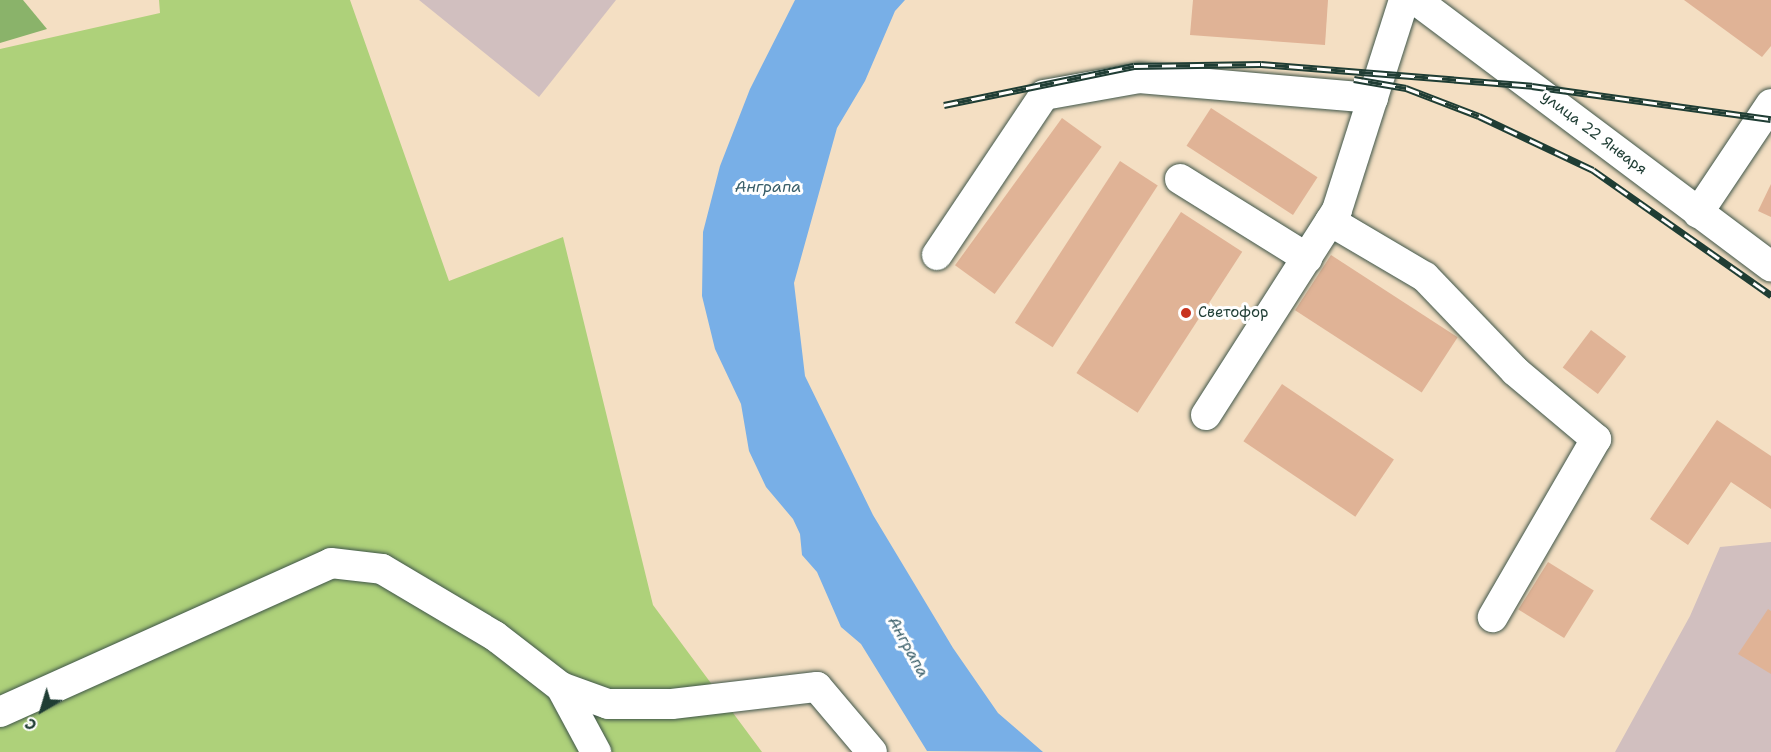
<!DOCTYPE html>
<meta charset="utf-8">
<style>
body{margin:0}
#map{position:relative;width:1771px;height:752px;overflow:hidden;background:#f4dfc3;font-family:"Shantell Sans",sans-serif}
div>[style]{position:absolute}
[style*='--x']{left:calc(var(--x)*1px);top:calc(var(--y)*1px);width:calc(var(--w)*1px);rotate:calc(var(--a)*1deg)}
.industrial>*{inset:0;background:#d1bfbf}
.green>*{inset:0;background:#aed17a}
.forest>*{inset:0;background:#8ab36a}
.water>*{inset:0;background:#78afe7}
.building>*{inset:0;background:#e0b396;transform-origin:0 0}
.roads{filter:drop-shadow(0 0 2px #3f5549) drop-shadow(0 0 2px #3f5549)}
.minor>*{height:30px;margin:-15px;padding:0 15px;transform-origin:15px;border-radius:15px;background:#fff}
.rail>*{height:7px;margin-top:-3.5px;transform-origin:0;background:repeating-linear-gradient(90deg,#fff 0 14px,#1f3d34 0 28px);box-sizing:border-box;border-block:2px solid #1f3d34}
.dots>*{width:16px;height:16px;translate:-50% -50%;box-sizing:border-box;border:3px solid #fff;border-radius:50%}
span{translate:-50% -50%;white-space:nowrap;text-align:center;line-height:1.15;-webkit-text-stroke:6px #fff;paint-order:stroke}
.street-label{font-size:15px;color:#1f3d34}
.poi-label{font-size:15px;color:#1f3d34}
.left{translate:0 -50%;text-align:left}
.water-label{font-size:16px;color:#3a5f6a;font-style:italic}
.north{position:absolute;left:12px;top:680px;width:60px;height:60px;-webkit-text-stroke:4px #fff;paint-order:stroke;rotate:218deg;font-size:16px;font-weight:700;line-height:24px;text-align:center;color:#1f3d34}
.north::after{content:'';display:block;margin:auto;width:21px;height:27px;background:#1f3d34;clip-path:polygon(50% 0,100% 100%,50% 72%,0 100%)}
</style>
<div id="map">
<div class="industrial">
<i style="clip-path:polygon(419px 0,616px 0,539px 97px)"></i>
<i style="clip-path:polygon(1771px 542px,1771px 752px,1615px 752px,1690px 616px,1720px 547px)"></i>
</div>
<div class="green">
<i style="clip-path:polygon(159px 0,350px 0,449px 281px,563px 237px,653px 605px,762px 752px,0 752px,0 49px,160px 13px)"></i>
</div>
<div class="forest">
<i style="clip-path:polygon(0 0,23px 0,47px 29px,0 43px)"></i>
</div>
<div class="water">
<i style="clip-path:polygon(795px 0,905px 0,895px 11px,865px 81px,837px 128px,794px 283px,805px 376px,873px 515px,953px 648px,998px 713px,1043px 752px,927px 751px,861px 644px,841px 627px,817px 572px,802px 555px,800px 534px,793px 519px,766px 487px,749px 451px,741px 404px,715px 349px,702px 296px,703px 232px,720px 166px,750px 89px)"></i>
</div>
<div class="building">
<i style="clip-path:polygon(1193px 0,1328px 0,1325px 45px,1190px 35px)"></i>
<i style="clip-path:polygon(1684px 0,1771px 0,1771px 46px,1762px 57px)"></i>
<i style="left:1211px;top:108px;width:127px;height:45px;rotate:33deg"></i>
<i style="left:1062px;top:118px;width:49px;height:182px;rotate:36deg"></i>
<i style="left:1120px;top:161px;width:45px;height:193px;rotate:33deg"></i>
<i style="clip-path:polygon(1771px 184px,1771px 217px,1758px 211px)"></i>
<i style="left:1181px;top:212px;width:73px;height:192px;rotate:33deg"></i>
<i style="left:1331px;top:255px;width:151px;height:66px;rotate:33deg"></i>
<i style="left:1591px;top:330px;width:44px;height:47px;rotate:37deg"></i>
<i style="left:1282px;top:384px;width:135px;height:69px;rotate:34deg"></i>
<i style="clip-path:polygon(1717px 420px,1771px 456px,1771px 509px,1731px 482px,1688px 545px,1650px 519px)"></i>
<i style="left:1548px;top:562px;width:54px;height:56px;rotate:32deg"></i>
<i style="clip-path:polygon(1768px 609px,1771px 611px,1771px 674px,1738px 654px)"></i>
</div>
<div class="roads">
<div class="minor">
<i style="--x:1416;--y:0;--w:444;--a:36.9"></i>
<i style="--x:1180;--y:179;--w:150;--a:31.9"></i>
<i style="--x:1698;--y:213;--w:131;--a:-56.2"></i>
<i style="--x:1330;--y:221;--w:110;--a:30.5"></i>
<i style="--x:1425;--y:277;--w:130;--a:46.2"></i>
<i style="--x:1515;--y:371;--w:106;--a:40"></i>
<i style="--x:1596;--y:439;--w:206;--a:120.1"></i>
<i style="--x:937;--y:255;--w:192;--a:-56.2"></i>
<i style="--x:1044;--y:95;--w:97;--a:-10.1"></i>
<i style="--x:1139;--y:78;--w:235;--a:4.9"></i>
<i style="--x:1206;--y:415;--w:243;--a:-57.4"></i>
<i style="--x:1337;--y:210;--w:220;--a:-72.3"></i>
<i style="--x:561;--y:687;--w:74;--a:61.7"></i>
<i style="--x:0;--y:712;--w:363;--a:-24.2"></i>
<i style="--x:331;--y:563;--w:51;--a:6.7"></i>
<i style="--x:382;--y:569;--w:131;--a:30.7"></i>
<i style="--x:495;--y:636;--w:83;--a:37.7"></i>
<i style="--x:561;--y:687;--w:50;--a:19.9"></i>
<i style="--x:608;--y:704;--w:64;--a:0"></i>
<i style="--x:672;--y:704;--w:146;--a:-6.7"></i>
<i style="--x:817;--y:687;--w:85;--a:49.8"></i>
</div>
</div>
<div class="rail">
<i style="--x:1354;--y:79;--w:53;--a:9.8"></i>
<i style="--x:1406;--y:88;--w:78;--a:21"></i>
<i style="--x:1479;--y:116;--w:126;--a:25.3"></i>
<i style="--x:1593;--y:170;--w:218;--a:35.1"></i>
<i style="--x:944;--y:105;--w:194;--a:-11.6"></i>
<i style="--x:1134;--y:66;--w:127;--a:-0.9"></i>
<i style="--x:1261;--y:64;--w:272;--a:4.6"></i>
<i style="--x:1532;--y:86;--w:241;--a:7.9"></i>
</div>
<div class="dots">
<i style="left:1186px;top:313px;background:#c8321e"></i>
</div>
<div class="street-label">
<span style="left:1594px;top:133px;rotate:37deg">улица 22 Января</span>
</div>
<div class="poi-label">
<span class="left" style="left:1198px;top:313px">Светофор</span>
</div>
<div class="water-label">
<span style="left:768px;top:187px">Анграпа</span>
<span style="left:908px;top:647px;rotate:61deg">Анграпа</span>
</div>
<div class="north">С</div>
</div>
